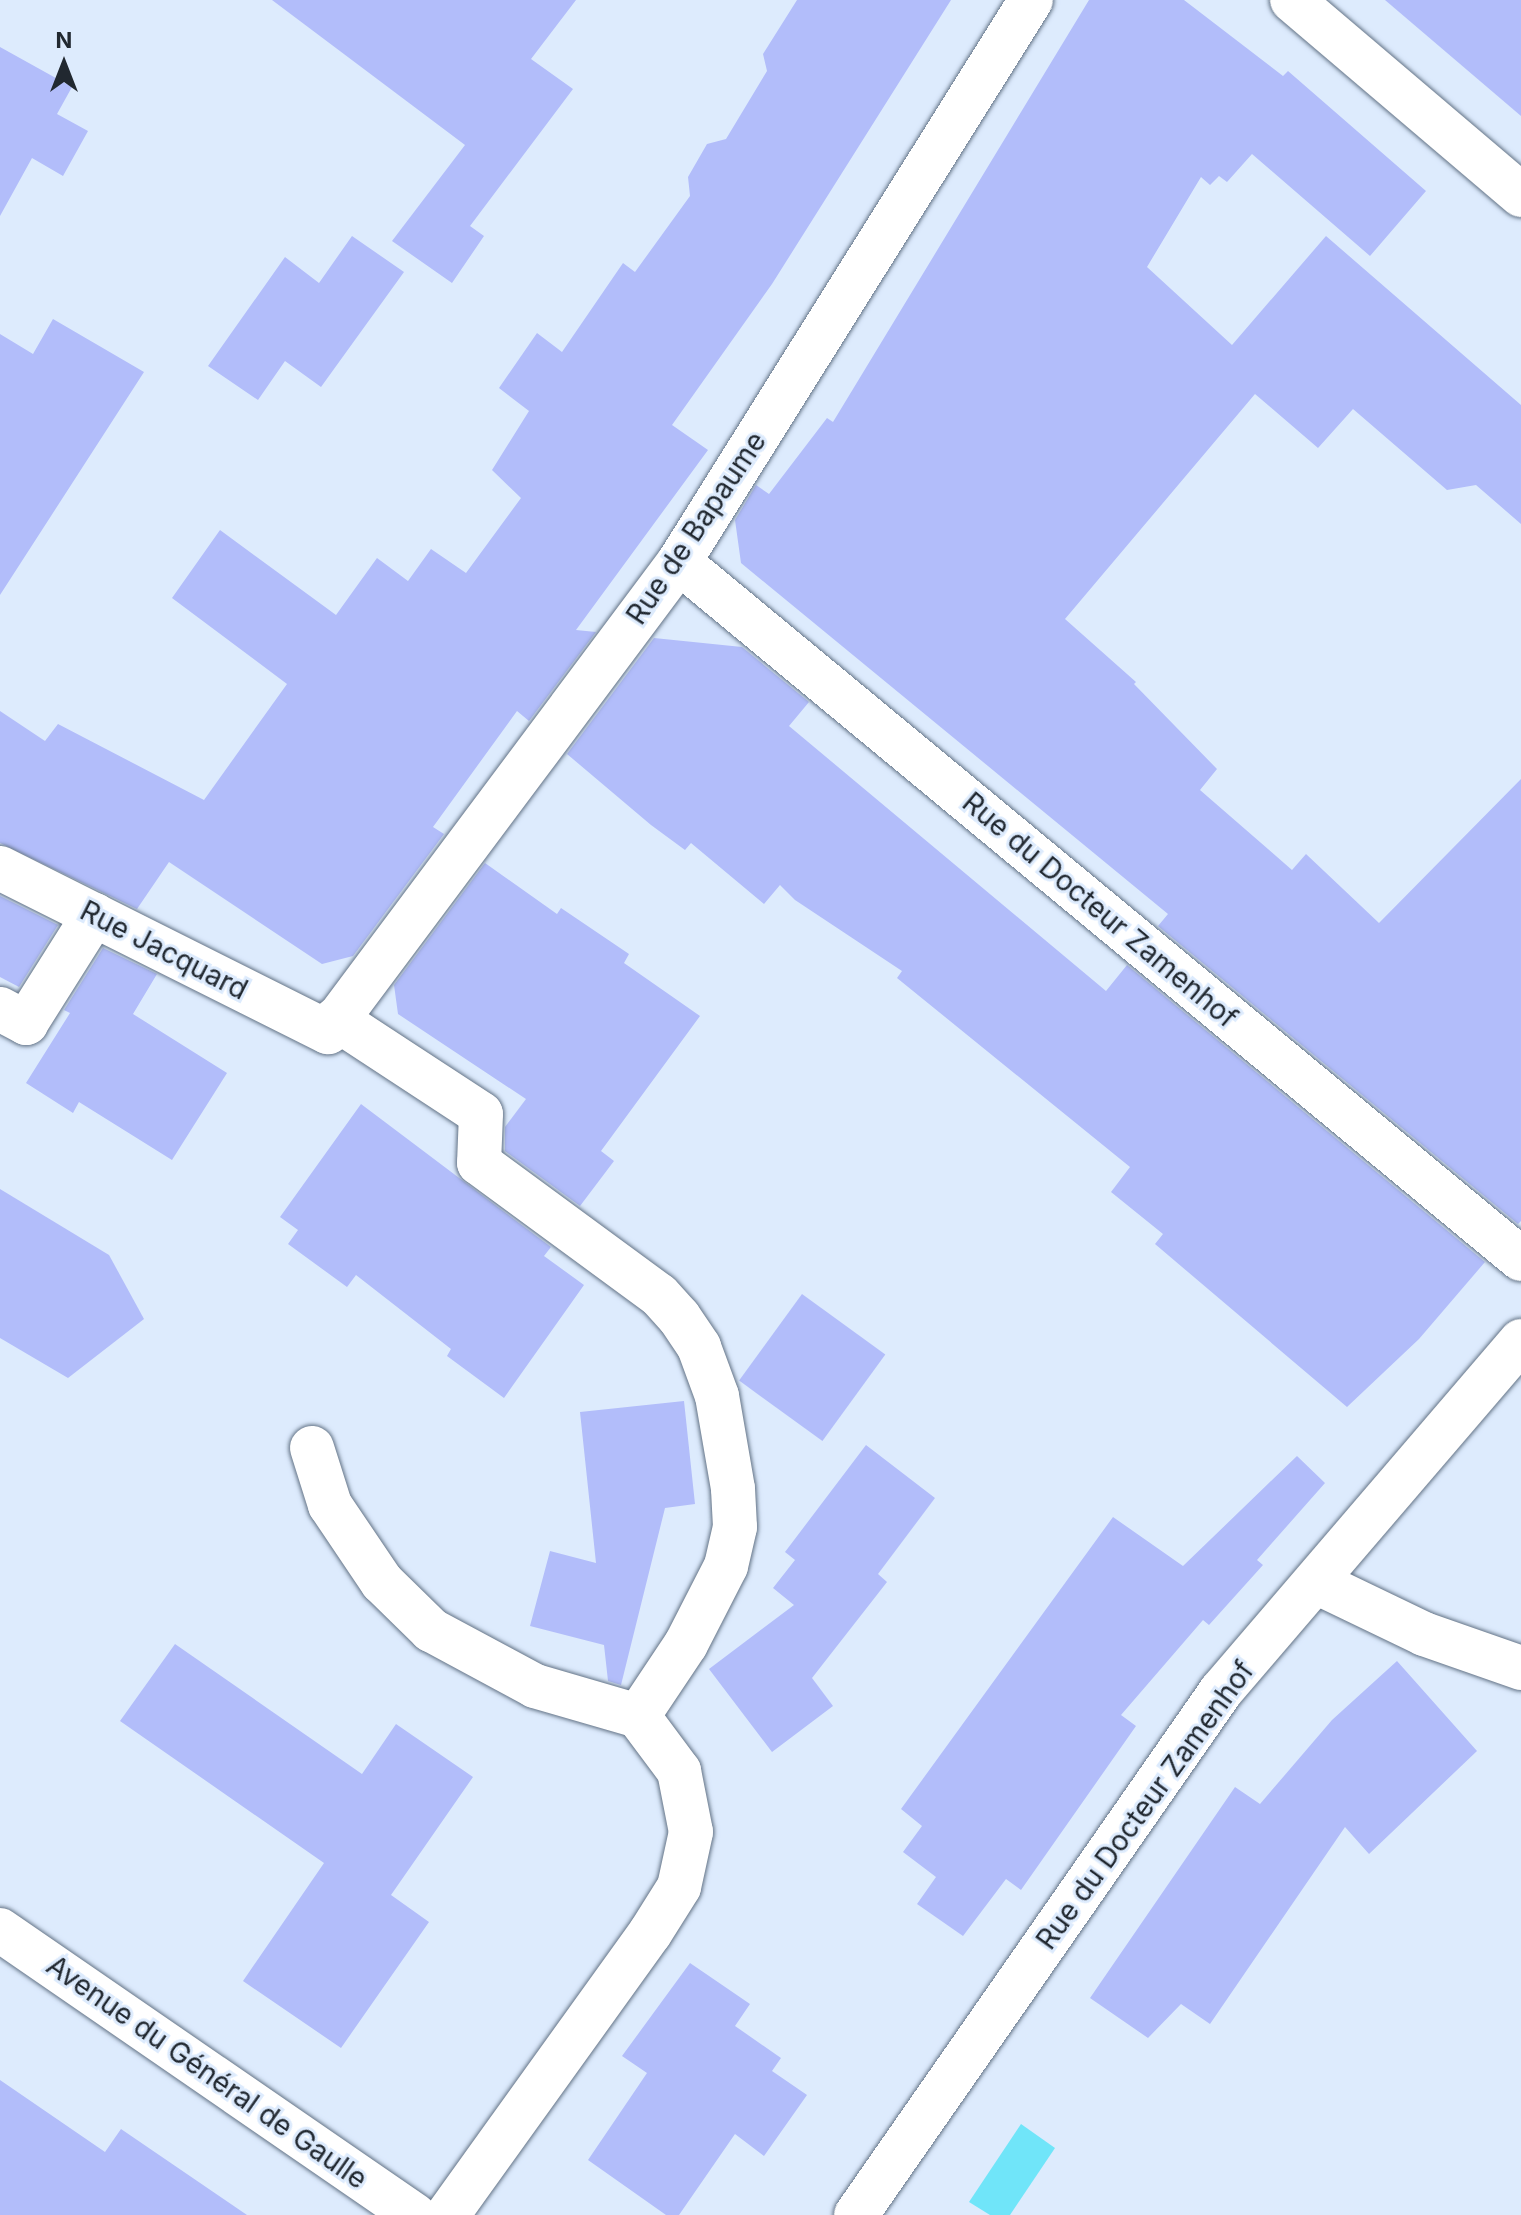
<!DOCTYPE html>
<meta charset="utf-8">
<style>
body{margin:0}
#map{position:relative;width:1521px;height:2215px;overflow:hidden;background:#ddebfd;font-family:Inter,sans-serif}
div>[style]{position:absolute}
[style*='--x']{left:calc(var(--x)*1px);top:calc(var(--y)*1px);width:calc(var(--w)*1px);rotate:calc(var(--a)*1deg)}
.water>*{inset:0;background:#70e5f9}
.building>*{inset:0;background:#b2bdfa;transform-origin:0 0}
.roads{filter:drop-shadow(0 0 2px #637386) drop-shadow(0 0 2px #637386)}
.minor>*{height:44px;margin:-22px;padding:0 22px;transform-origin:22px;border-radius:22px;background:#fff}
span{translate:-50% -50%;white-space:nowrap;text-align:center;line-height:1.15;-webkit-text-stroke:6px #ddebfd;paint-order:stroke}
.street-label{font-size:28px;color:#212830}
.north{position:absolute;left:24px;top:24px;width:80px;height:80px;-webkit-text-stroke:6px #ddebfd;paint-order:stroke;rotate:0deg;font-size:22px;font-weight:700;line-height:32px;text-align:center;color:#212830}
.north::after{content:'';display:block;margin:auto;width:28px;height:36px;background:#212830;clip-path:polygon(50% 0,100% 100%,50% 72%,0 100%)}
</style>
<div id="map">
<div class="water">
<i style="clip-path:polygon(1021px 2124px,1055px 2148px,1010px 2215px,990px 2215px,969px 2202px)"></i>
</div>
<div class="building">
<i style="clip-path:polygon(272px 0,576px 0,531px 59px,573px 89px,470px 226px,484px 236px,452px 283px,392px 241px,465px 145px)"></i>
<i style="clip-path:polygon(797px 0,951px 0,772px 284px,672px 425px,708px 450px,576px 630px,596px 632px,529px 721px,517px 711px,433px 827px,444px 834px,353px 956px,322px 964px,169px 862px,137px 909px,0 843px,0 711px,45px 741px,58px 724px,204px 800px,287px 684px,172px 598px,220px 530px,336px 615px,377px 558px,408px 581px,431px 549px,466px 573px,521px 498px,492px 470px,529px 411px,499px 388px,537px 333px,562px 352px,623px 263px,635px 272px,690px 196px,688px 177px,707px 144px,726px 139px,767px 71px,763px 54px)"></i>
<i style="clip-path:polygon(1089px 0,1184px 0,1283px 76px,1288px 71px,1426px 191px,1370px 256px,1252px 154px,1227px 182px,1219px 176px,1210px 185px,1201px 177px,1147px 267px,1232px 345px,1326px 236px,1521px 405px,1521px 524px,1476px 485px,1447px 490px,1353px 409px,1318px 448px,1255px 394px,1065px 619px,1136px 682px,1134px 684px,1217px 769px,1200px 790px,1292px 870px,1306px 854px,1379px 923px,1521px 779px,1521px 1221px,1518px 1224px,1158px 926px,1168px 914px,741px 563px,735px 520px,756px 485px,769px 494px,827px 418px,833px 422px)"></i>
<i style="clip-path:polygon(1385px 0,1521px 0,1521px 116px)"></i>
<i style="clip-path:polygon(0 47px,72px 87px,57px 114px,88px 131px,63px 176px,32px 158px,0 216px)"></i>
<i style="clip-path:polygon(352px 236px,404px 272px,321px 387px,285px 361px,258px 400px,208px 366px,285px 257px,319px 283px)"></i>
<i style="clip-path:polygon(53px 319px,144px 372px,0 595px,0 334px,33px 354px)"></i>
<i style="clip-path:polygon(654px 638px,742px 647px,809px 702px,789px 726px,1106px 991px,1127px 965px,1485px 1262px,1419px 1339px,1347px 1407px,1155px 1244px,1163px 1234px,1111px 1192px,1130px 1167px,897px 978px,902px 971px,795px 900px,780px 885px,764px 904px,691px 843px,685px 850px,651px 825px,567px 754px)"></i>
<i style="clip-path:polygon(485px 863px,557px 914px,561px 908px,629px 954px,624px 963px,700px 1016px,601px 1151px,614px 1161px,580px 1206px,505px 1151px,505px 1127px,526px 1099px,398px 1014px,394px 985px)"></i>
<i style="clip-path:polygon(0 896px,58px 925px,19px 987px,0 977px)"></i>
<i style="clip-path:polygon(103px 948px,157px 974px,133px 1014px,227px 1073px,172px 1160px,79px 1102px,73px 1113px,26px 1083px,70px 1013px,64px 1010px)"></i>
<i style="clip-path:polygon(361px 1104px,551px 1247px,544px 1256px,584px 1285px,504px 1398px,447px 1356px,451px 1349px,356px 1275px,347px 1287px,288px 1244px,298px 1230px,280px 1217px)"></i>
<i style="clip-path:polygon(0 1189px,109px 1255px,144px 1319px,68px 1378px,0 1338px)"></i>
<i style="left:802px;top:1294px;width:103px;height:107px;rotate:36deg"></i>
<i style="clip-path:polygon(684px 1401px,695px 1504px,665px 1508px,621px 1685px,608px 1681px,604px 1645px,530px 1626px,550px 1551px,596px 1563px,580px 1412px)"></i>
<i style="clip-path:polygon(866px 1445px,935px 1498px,878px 1574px,887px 1582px,812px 1678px,833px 1706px,772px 1752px,709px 1669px,794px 1605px,773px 1588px,795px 1560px,785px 1552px)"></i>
<i style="clip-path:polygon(1297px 1456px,1325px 1483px,1257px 1560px,1263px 1565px,1209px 1625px,1203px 1620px,1121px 1715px,1136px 1726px,1021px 1890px,1006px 1879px,963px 1936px,917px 1904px,936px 1877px,903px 1852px,922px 1826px,901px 1809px,1113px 1517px,1183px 1566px)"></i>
<i style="clip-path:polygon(175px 1644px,362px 1774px,396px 1724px,473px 1777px,391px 1895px,429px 1922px,341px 2048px,243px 1981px,324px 1863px,120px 1721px)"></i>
<i style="clip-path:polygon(1397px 1661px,1477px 1751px,1369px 1854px,1345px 1827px,1210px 2024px,1181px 2004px,1148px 2038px,1090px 1998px,1235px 1787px,1260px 1804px,1332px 1720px)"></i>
<i style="clip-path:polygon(690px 1963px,750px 2004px,735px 2026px,781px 2058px,772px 2071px,807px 2095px,764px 2156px,735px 2134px,679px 2215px,666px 2215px,588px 2160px,647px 2073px,622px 2056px)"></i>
<i style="clip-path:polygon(0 2080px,105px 2152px,121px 2129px,247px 2215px,0 2215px)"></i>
</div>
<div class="roads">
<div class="minor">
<i style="--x:1292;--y:0;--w:301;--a:40.4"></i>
<i style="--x:679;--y:562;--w:1093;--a:39.62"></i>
<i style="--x:0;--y:868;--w:367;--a:26.6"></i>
<i style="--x:328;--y:1032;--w:587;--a:-53.25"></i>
<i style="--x:679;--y:562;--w:663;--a:-57.94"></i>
<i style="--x:0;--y:1009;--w:30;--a:28"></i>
<i style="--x:26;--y:1023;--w:128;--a:-57.8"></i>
<i style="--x:336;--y:1019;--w:173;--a:33.2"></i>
<i style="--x:481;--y:1114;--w:49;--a:92.3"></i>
<i style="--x:479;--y:1163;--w:223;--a:36.3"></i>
<i style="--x:659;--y:1295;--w:30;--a:48"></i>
<i style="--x:679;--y:1317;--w:36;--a:56"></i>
<i style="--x:699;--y:1347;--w:52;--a:69.8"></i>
<i style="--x:717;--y:1396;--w:94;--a:80.2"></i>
<i style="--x:733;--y:1489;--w:38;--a:87"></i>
<i style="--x:735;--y:1527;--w:40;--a:103"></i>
<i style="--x:726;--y:1566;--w:88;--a:117.1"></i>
<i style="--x:686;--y:1644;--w:87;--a:123.7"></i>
<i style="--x:638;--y:1716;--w:69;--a:53.3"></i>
<i style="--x:679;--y:1771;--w:62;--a:78.9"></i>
<i style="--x:691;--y:1832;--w:56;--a:102.3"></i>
<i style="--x:679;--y:1887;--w:54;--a:122.2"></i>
<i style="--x:650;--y:1933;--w:347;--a:125.7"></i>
<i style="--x:312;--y:1448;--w:60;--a:72.5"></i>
<i style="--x:330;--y:1505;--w:93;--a:56"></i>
<i style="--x:382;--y:1582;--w:69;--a:44.4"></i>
<i style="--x:431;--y:1630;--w:118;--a:28.3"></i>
<i style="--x:535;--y:1686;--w:107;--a:16.2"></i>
<i style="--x:1316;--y:1582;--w:120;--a:25.7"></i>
<i style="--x:1424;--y:1634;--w:103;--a:19.3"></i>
<i style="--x:0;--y:1930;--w:503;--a:34.54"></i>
<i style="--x:856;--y:2215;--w:639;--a:-55.14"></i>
<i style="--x:1221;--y:1691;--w:461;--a:-49.4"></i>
</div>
</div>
<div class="street-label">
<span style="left:696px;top:528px;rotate:-56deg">Rue de Bapaume</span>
<span style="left:1100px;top:910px;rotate:40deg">Rue du Docteur Zamenhof</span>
<span style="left:164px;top:950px;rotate:27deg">Rue Jacquard</span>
<span style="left:1145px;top:1805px;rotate:-54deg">Rue du Docteur Zamenhof</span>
<span style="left:207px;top:2072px;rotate:35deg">Avenue du Général de Gaulle</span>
</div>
<div class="north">N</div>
</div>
